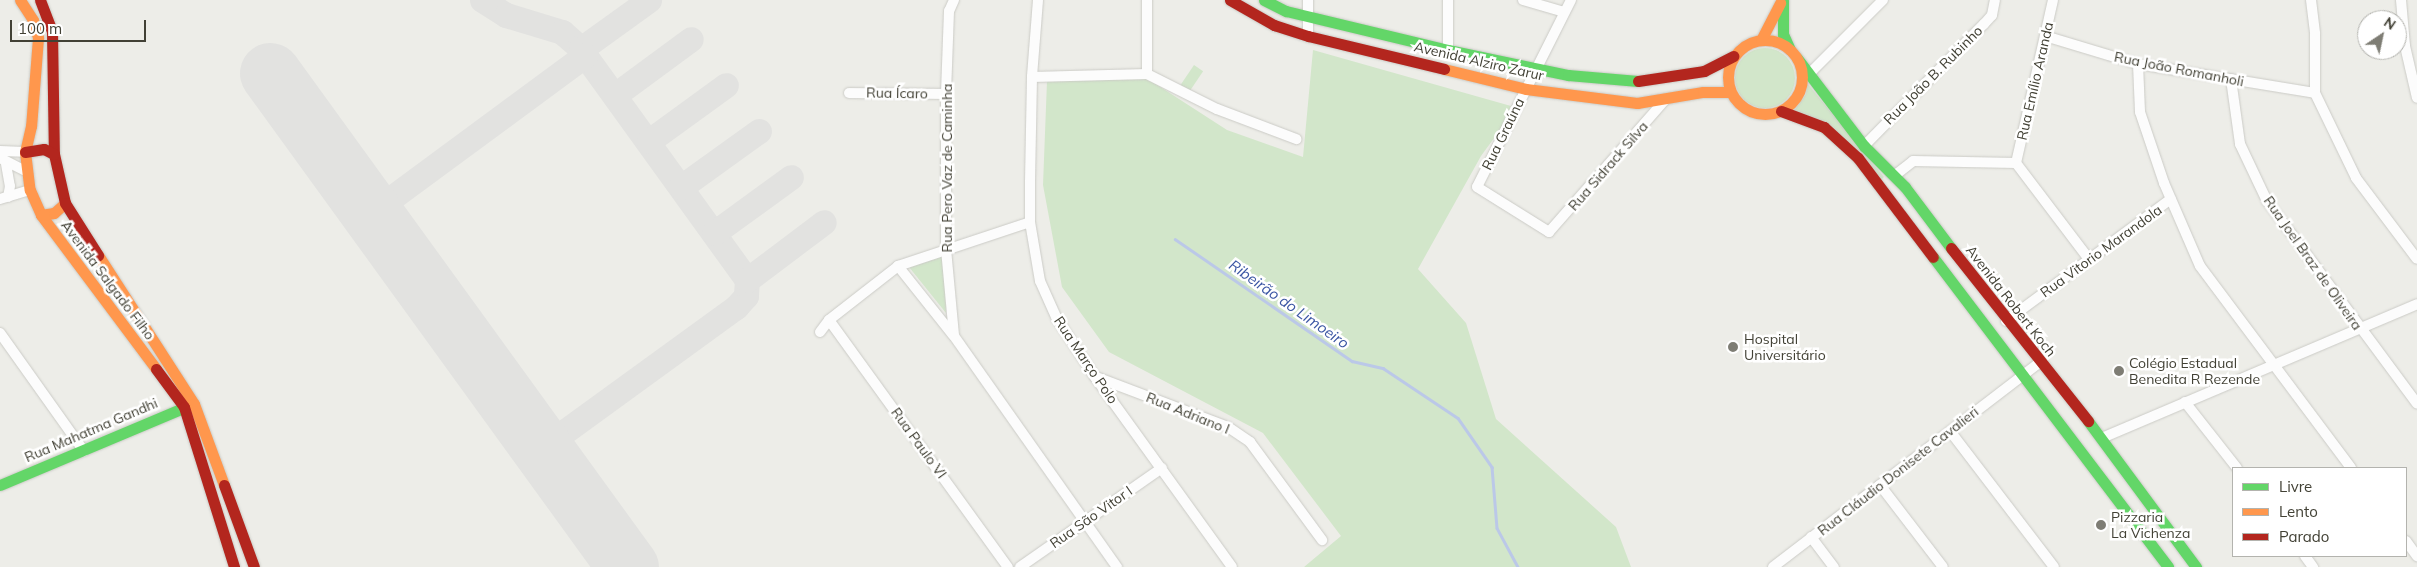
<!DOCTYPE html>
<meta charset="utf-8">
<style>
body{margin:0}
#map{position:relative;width:2417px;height:567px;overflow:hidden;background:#edede8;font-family:Mulish,sans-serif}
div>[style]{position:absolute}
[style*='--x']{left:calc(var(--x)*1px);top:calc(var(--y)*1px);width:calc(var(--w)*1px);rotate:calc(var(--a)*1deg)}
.green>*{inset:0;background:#d2e6ca;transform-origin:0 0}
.round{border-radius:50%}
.stream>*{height:2.5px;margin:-1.25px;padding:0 1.25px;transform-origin:1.25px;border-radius:1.25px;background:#bbc8e8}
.taxiway>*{height:25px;margin:-12.5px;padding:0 12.5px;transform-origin:12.5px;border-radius:12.5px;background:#e2e2e0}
.runway>*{height:61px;margin:-30.5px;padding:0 30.5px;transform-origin:30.5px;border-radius:30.5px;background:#e2e2e0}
.roads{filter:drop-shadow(0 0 1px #cbcbc6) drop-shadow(0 0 1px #cbcbc6)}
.street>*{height:10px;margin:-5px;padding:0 5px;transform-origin:5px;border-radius:5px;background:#fcfcfc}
.fast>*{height:11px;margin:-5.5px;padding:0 5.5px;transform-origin:5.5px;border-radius:5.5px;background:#63d668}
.slow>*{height:11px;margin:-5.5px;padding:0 5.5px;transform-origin:5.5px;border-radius:5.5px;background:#ff974d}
.slow>.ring{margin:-5.5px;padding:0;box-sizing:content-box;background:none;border:11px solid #ff974d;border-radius:50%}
.jam>*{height:11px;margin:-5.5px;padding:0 5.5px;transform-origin:5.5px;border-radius:5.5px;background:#b3261e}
.dots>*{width:14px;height:14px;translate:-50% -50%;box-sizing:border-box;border:2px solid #fff;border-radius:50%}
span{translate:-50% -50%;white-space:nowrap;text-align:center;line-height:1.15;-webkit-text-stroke:5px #fff;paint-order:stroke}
.street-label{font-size:14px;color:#424135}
.poi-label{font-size:14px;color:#424135}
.left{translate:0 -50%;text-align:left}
.water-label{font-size:15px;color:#3a55a3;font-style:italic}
.legend{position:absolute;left:2232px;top:467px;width:175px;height:90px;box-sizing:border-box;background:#fff;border:1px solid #b3b3ae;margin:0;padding:6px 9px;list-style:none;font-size:15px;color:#424135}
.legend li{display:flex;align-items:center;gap:10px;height:25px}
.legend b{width:25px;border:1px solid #b3b3ae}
.north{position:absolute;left:2357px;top:10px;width:50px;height:50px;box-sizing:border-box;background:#fff;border:1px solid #b3b3ae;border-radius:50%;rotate:34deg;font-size:14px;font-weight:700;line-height:20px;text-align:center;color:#424135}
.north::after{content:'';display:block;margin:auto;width:18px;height:22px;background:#7e7d74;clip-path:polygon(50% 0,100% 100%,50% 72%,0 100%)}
.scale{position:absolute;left:10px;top:20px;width:136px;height:22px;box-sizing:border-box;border:2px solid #424135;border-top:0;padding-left:6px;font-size:15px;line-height:18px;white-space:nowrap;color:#424135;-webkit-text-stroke:4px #fff;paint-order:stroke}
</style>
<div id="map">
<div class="green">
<i class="round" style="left:1735px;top:48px;width:60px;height:60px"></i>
<i style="clip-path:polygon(1313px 50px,1511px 106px,1500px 130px,1481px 156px,1418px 269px,1466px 323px,1496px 419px,1616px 527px,1631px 567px,1304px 567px,1341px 536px,1263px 433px,1109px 352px,1062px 287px,1043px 185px,1047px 81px,1148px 79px,1227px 130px,1303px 157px)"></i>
<i style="left:1194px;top:65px;width:11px;height:25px;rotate:34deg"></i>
<i style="clip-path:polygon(1807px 83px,1884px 177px,1880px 181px,1794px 111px,1806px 94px)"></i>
<i style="clip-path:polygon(944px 253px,946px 313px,909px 267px)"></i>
</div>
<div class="stream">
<i style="--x:1175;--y:239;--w:215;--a:34.6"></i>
<i style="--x:1352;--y:361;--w:32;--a:13"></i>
<i style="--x:1383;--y:368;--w:90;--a:33.7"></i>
<i style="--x:1458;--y:418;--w:60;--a:55.2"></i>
<i style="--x:1492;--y:467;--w:61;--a:85.3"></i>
<i style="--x:1497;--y:528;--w:44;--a:61.7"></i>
</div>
<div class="taxiway">
<i style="--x:482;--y:0;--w:28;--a:32"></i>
<i style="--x:506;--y:15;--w:59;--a:16.9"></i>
<i style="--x:562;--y:32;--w:23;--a:41"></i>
<i style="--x:579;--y:47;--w:287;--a:54.2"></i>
<i style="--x:747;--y:280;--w:16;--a:94"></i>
<i style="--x:746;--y:296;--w:15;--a:132"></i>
<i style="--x:736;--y:307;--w:240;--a:144"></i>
<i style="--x:581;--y:49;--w:84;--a:-35.8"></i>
<i style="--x:615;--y:95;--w:94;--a:-36.4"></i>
<i style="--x:649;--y:141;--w:95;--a:-36"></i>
<i style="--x:681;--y:187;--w:96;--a:-35.7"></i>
<i style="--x:371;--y:213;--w:266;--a:-36.4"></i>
<i style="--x:714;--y:233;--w:95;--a:-36"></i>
<i style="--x:747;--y:280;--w:96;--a:-37"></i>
</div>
<div class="runway">
<i style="--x:270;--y:73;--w:610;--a:54.07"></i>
</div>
<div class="roads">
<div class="street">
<i style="--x:954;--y:0;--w:12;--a:114"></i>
<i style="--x:949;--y:11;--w:83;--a:92.1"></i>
<i style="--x:946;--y:94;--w:155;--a:90"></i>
<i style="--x:946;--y:249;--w:87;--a:84.7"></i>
<i style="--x:954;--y:336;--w:283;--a:54.8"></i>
<i style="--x:1038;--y:0;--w:77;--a:94.5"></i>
<i style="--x:1032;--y:77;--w:105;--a:91.1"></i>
<i style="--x:1030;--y:182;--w:40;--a:90"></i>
<i style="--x:1030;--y:222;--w:60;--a:80.4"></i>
<i style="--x:1040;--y:281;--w:42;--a:65.9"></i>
<i style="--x:1057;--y:319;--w:69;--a:56.8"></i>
<i style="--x:1095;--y:377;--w:234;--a:54.2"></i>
<i style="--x:1147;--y:0;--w:74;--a:90"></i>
<i style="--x:1523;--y:0;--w:43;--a:16.3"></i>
<i style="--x:1571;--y:0;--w:209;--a:116.7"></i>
<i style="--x:1477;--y:187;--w:85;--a:32"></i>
<i style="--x:1549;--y:232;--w:177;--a:-48.7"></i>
<i style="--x:2311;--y:0;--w:34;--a:83"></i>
<i style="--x:2315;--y:34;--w:59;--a:90"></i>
<i style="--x:2315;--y:93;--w:94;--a:64.2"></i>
<i style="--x:2356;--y:178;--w:101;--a:53"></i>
<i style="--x:2401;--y:0;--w:46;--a:85"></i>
<i style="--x:2405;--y:46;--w:53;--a:77"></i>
<i style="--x:1308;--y:36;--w:36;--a:-90"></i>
<i style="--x:2045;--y:36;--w:97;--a:16.8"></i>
<i style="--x:2138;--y:64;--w:179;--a:9.3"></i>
<i style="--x:1448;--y:50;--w:50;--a:-90"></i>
<i style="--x:2138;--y:64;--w:48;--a:87.6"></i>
<i style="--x:2140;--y:112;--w:75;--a:71.3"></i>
<i style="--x:2164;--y:183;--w:90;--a:66.6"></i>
<i style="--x:2200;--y:266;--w:252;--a:53.2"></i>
<i style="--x:1808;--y:75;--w:106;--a:-45"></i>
<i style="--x:1032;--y:77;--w:115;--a:-1.5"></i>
<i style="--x:1147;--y:74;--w:78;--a:26.6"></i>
<i style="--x:1217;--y:109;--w:85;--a:20.8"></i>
<i style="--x:2231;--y:79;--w:66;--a:82.1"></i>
<i style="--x:2240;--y:144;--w:63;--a:64.7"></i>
<i style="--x:2267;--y:201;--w:252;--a:53.5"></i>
<i style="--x:849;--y:93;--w:97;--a:0.6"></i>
<i style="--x:1864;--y:146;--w:171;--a:-45.5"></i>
<i style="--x:1984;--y:24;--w:12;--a:-48"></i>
<i style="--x:1992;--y:15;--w:15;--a:-79"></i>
<i style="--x:0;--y:151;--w:25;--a:2"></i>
<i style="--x:0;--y:158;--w:30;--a:27"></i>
<i style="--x:2016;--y:163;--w:167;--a:-77.2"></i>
<i style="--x:2016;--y:163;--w:121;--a:52.8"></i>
<i style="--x:6;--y:164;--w:22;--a:80"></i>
<i style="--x:10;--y:186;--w:11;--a:100"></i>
<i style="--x:1894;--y:176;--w:24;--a:-38"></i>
<i style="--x:1913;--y:161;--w:103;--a:1.1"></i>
<i style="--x:0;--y:199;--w:31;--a:-17"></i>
<i style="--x:898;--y:266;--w:88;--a:51.4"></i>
<i style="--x:829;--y:320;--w:305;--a:54.1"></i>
<i style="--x:2006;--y:321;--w:205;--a:-36.5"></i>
<i style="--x:820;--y:332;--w:15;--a:-53"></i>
<i style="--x:829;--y:320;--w:88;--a:-38"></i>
<i style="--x:898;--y:266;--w:139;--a:-18.4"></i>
<i style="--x:0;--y:333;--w:145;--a:54.6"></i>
<i style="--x:1096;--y:377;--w:141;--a:20.7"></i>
<i style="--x:1228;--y:427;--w:27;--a:34"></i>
<i style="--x:1250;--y:442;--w:122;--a:53.7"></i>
<i style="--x:2185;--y:402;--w:84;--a:51.8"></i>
<i style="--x:1950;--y:431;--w:171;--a:52.6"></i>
<i style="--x:2102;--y:438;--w:342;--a:-23"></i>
<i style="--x:1880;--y:485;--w:103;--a:52.5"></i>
<i style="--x:1811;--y:537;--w:38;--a:53"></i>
<i style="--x:2406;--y:541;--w:19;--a:54"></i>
<i style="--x:2305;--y:556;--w:14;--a:54"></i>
<i style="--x:1020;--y:567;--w:173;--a:-34.9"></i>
<i style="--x:1773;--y:567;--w:337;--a:-37.5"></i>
</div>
<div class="fast">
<i style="--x:1264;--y:0;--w:25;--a:27"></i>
<i style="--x:1286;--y:11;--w:167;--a:13.5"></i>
<i style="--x:1448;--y:50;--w:123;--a:11.8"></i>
<i style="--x:1568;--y:75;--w:70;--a:4.9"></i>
<i style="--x:1783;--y:0;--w:34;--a:90"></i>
<i style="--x:1783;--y:34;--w:17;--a:66"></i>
<i style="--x:1797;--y:58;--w:111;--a:52.7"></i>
<i style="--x:1864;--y:146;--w:58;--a:45"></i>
<i style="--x:1905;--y:187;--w:76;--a:53"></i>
<i style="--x:1933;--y:257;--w:389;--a:52.8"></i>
<i style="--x:2088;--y:421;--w:182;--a:53.5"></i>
<i style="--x:0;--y:485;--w:206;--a:-22.8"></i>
</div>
<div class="slow">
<i style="--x:20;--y:0;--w:24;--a:57"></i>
<i style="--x:33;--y:20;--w:19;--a:74"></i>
<i style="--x:38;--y:38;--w:88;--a:94.5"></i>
<i style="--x:31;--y:126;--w:27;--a:103"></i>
<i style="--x:25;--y:152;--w:38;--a:83"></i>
<i style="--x:30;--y:190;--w:27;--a:66"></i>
<i style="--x:41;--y:215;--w:192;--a:53.2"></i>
<i class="ring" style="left:1728px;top:40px;width:63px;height:63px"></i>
<i style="--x:1761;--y:40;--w:42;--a:-62.8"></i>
<i style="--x:1444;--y:69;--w:84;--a:13.7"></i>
<i style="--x:1526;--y:89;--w:112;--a:7.2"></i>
<i style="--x:1637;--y:103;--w:67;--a:-9.5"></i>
<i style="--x:1703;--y:92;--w:27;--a:0"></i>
<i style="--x:41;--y:215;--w:13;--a:-9"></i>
<i style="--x:54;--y:213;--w:15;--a:-42"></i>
<i style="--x:98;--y:255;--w:177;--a:57.2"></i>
<i style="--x:194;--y:404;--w:86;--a:69.7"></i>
</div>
<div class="jam">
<i style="--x:40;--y:0;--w:34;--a:69"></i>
<i style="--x:52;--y:32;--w:122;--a:89.1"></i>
<i style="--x:54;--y:154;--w:50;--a:77.3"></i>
<i style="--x:65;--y:203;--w:62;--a:57.6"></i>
<i style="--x:1230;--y:0;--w:51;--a:29.6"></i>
<i style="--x:1274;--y:25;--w:36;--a:18"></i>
<i style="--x:1308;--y:36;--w:140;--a:13.6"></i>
<i style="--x:1638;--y:81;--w:67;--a:-8.6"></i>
<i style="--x:1704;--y:71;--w:33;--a:-27"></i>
<i style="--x:1781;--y:111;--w:46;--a:20.4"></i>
<i style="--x:1824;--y:127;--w:46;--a:42.4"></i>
<i style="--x:1858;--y:158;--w:124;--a:52.9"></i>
<i style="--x:25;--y:152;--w:19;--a:-9"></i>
<i style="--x:44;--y:149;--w:11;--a:27"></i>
<i style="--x:1951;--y:248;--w:221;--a:51.6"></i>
<i style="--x:156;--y:369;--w:47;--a:53.6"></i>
<i style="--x:184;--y:407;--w:168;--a:72.6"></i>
<i style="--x:224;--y:485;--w:87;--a:69.9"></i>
</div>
</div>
<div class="dots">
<i style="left:1733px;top:347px;background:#7e7d74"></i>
<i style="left:2119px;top:371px;background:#7e7d74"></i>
<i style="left:2101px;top:525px;background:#7e7d74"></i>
</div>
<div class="street-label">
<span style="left:1479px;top:61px;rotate:13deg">Avenida Alziro Zarur</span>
<span style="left:2179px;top:69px;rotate:11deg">Rua João Romanholi</span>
<span style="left:1933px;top:75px;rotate:-45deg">Rua João B. Rubinho</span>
<span style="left:2035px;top:81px;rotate:-77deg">Rua Emílio Aranda</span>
<span style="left:897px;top:93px;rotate:1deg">Rua Ícaro</span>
<span style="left:1503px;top:134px;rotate:-64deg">Rua Graúna</span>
<span style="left:1608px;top:166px;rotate:-49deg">Rua Sidrack Silva</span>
<span style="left:947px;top:168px;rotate:-90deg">Rua Pero Vaz de Caminha</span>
<span style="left:2101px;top:251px;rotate:-36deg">Rua Vitorio Marandola</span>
<span style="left:2313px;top:263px;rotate:55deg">Rua Joel Braz de Oliveira</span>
<span style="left:108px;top:280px;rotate:53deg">Avenida Salgado Filho</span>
<span style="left:2011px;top:301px;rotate:52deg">Avenida Robert Koch</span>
<span style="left:1086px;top:360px;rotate:56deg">Rua Março Polo</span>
<span style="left:1188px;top:413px;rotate:22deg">Rua Adriano I</span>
<span style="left:91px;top:430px;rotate:-23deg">Rua Mahatma Gandhi</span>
<span style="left:919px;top:443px;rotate:54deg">Rua Paulo VI</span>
<span style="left:1898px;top:471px;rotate:-38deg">Rua Cláudio Donisete Cavalieri</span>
<span style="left:1091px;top:517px;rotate:-35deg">Rua São Vitor I</span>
</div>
<div class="poi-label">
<span class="left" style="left:1744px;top:347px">Hospital<br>Universitário</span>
<span class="left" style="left:2129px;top:371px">Colégio Estadual<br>Benedita R Rezende</span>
<span class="left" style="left:2111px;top:525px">Pizzaria<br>La Vichenza</span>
</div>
<div class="water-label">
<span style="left:1289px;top:304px;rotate:35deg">Ribeirão do Limoeiro</span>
</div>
<ul class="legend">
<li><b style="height:6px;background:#63d668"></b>Livre</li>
<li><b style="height:6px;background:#ff974d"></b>Lento</li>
<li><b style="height:6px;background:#b3261e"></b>Parado</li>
</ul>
<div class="north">N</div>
<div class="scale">100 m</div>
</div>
